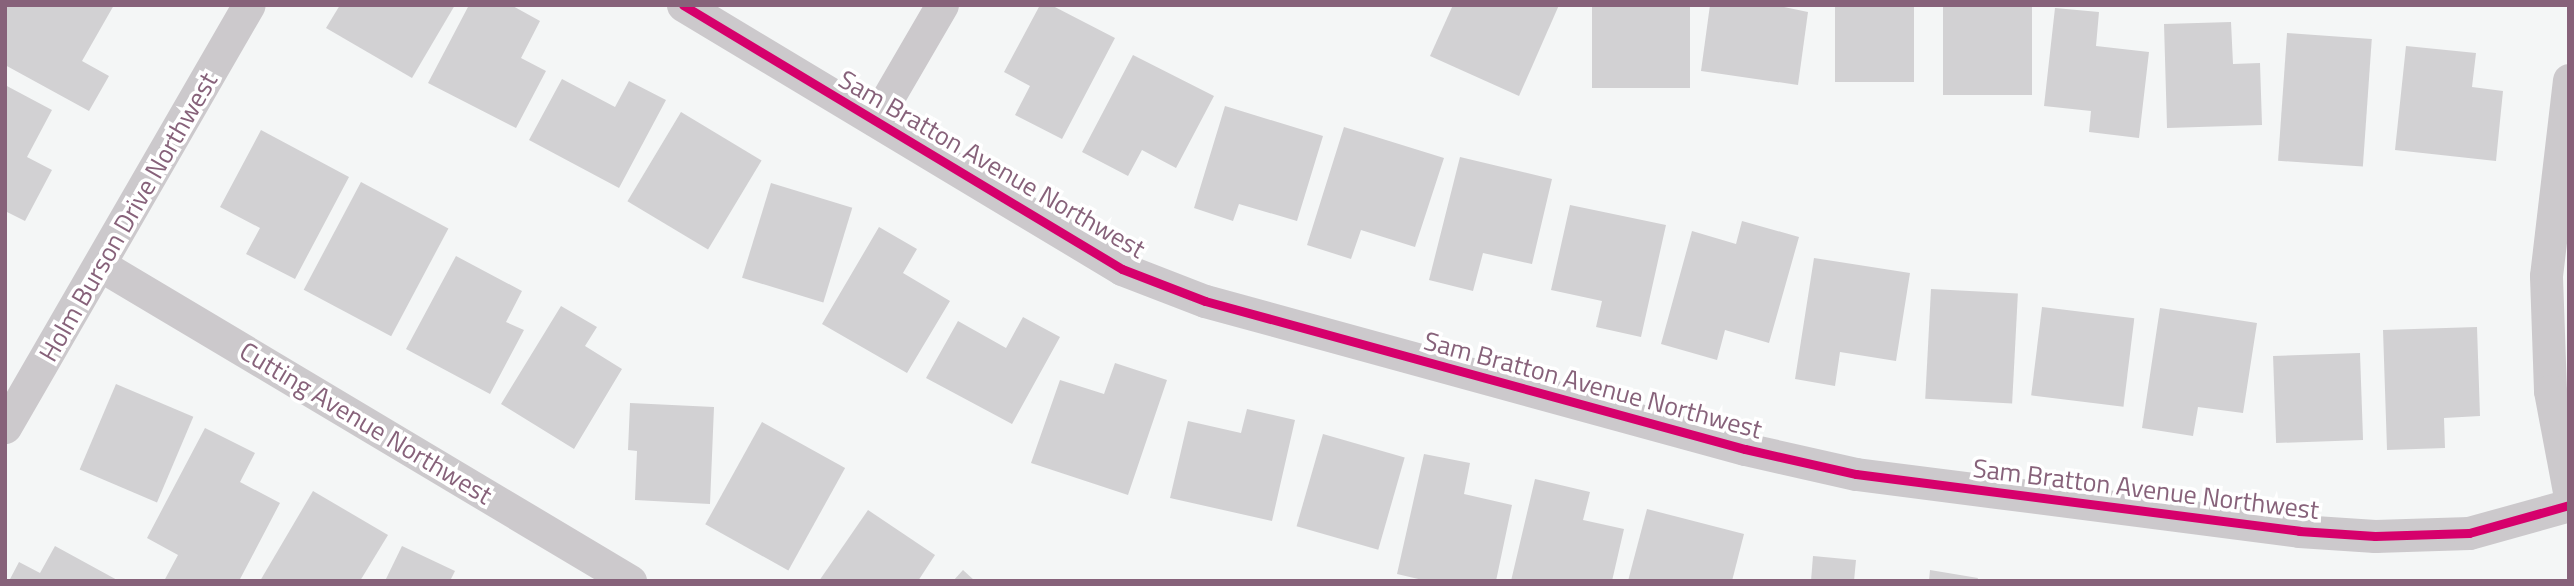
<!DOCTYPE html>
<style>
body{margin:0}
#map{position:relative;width:2574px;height:586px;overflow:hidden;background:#f4f6f6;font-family:"Titillium Web",sans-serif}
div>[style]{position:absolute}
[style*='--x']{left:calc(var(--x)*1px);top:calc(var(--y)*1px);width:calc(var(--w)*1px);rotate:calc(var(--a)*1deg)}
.building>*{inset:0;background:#d2d1d3;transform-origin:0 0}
.street>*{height:33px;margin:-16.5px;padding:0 16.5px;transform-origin:16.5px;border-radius:16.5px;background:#ccc9cc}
.cycleway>*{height:9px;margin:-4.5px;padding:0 4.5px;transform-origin:4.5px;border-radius:4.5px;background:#d6006c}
span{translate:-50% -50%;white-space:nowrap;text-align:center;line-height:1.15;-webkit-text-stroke:7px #fff;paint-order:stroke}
.street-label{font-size:26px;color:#87627a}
.frame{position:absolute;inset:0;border:7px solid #87627a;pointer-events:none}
</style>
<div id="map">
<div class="building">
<i style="clip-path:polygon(5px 5px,114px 5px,82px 61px,109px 76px,89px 111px,5px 65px)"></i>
<i style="clip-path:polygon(340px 5px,455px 5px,412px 78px,326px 28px)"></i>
<i style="clip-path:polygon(469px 5px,511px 5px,540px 21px,521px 58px,546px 71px,516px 128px,428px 83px)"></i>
<i style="clip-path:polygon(1040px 5px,1051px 5px,1115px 38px,1062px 139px,1015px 115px,1030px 86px,1004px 72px)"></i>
<i style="clip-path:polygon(1453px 5px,1559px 5px,1519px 96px,1430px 56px)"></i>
<i style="left:1592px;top:5px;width:98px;height:83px"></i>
<i style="clip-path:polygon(1710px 5px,1774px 5px,1808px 12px,1798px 85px,1701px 71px)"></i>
<i style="left:1835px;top:5px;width:79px;height:77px"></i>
<i style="left:1943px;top:5px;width:89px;height:90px"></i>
<i style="clip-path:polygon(2055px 8px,2099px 12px,2096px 46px,2149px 52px,2139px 138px,2089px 132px,2091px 111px,2044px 106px)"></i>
<i style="clip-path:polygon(2231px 22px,2233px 64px,2260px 63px,2262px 125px,2167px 128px,2164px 24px)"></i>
<i style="left:2287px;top:33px;width:85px;height:128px;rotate:4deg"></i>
<i style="clip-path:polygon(2406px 46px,2476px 53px,2472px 87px,2503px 91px,2496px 161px,2395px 150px)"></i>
<i style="clip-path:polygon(1133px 55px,1214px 96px,1176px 168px,1142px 150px,1128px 176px,1082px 152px)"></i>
<i style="clip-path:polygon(562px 79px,615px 107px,629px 81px,666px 100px,619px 188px,529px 140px)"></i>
<i style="clip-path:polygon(5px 85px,52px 110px,27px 157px,52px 170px,25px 221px,5px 211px)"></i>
<i style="clip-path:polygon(1225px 106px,1323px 136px,1297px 221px,1239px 204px,1233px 221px,1194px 208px)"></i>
<i style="left:681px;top:112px;width:94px;height:104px;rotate:31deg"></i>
<i style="clip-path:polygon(1344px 127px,1444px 158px,1415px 247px,1361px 230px,1351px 259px,1307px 245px)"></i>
<i style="clip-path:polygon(261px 130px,349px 177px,295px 279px,246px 254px,260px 228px,220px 207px)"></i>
<i style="clip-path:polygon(1460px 157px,1552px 179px,1532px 264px,1483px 253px,1473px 291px,1429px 280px)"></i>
<i style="left:361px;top:182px;width:99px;height:122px;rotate:28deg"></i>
<i style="left:771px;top:183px;width:85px;height:99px;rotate:17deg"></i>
<i style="clip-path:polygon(1570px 205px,1666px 225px,1641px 337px,1596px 327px,1602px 301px,1551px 290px)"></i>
<i style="clip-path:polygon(1742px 221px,1799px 237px,1769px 343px,1725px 330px,1717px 360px,1661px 344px,1692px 231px,1736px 244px)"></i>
<i style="clip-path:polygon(879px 227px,917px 249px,903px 273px,950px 301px,907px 373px,822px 324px)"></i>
<i style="clip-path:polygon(456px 256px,522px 291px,506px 322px,524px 330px,490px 394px,406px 349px)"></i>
<i style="clip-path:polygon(1814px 258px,1910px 273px,1896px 361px,1840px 352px,1835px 386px,1795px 379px)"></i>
<i style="left:1931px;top:289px;width:87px;height:110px;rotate:3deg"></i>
<i style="clip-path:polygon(561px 306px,597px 327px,585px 346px,622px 369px,574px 449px,501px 404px)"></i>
<i style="left:2042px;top:307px;width:93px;height:89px;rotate:7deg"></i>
<i style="clip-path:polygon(2160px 308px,2257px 323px,2243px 413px,2198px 407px,2193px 436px,2142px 428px)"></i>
<i style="clip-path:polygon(1023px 317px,1060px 337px,1012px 424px,926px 378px,958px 321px,1006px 348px)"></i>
<i style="clip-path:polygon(2477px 327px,2480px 416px,2444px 418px,2445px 448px,2387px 450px,2383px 330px)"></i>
<i style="left:2360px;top:353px;width:87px;height:87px;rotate:88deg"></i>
<i style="clip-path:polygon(1115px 363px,1167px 380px,1128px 495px,1031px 463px,1060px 380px,1104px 394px)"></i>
<i style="left:116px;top:384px;width:84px;height:93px;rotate:23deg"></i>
<i style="clip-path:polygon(630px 403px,714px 407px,710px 504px,635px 500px,637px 451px,628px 450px)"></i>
<i style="clip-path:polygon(1247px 409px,1295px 420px,1272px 521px,1170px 498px,1188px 421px,1241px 433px)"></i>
<i style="left:762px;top:422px;width:95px;height:117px;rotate:29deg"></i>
<i style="clip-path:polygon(205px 428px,255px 453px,240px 482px,280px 503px,239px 581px,164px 581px,178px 555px,147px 538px)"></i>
<i style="left:1323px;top:434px;width:85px;height:96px;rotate:16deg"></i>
<i style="clip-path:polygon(1424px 454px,1470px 463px,1464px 494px,1512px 505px,1496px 581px,1427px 581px,1397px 574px)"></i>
<i style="clip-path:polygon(1535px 479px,1590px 492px,1583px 520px,1624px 529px,1612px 581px,1511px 581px)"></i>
<i style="clip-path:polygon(313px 491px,388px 535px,360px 581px,260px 581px)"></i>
<i style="clip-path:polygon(1647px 509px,1744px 534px,1732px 581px,1628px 581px)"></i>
<i style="clip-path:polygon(868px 510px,935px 555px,918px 581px,819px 581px)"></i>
<i style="clip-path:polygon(55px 546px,119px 581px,9px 581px,19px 562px,40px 573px)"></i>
<i style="clip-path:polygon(402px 546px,455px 571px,450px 581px,385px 581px)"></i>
<i style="clip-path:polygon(1813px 556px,1856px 560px,1854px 581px,1811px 581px)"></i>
<i style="clip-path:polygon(963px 570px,975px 581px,953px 581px)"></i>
<i style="clip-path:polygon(1930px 570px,1978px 578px,1977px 581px,1929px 581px)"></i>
</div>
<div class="street">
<i style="--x:683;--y:5;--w:512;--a:31.02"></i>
<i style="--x:1122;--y:269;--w:89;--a:21.1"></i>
<i style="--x:1205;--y:301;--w:560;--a:15.33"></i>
<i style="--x:1745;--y:449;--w:114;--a:12.7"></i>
<i style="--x:1856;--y:474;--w:447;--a:7.3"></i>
<i style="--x:2299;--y:531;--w:76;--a:3.8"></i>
<i style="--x:2375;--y:536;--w:94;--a:-1.8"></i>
<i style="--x:2469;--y:533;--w:104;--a:-15.6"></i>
<i style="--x:2569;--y:80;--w:197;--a:96.7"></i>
<i style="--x:2546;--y:276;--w:115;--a:88"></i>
<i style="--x:2550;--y:391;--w:103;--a:79.3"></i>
<i style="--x:875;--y:120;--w:133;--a:-59.8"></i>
<i style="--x:102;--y:266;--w:615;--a:30.82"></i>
<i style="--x:5;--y:427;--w:487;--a:-60"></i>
</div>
<div class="cycleway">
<i style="--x:683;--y:5;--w:512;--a:31.02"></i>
<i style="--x:1122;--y:269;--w:89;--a:21.1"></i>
<i style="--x:1205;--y:301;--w:560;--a:15.33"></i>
<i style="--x:1745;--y:449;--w:114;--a:12.7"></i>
<i style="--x:1856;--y:474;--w:447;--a:7.3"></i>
<i style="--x:2299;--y:531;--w:76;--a:3.8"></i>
<i style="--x:2375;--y:536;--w:94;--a:-1.8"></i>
<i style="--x:2469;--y:533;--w:104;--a:-15.6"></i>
</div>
<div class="street-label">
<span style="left:992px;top:164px;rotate:30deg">Sam Bratton Avenue Northwest</span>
<span style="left:128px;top:217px;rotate:-60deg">Holm Burson Drive Northwest</span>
<span style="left:1593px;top:385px;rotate:15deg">Sam Bratton Avenue Northwest</span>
<span style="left:366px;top:423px;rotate:31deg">Cutting Avenue Northwest</span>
<span style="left:2146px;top:489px;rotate:7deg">Sam Bratton Avenue Northwest</span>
</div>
<div class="frame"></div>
</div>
